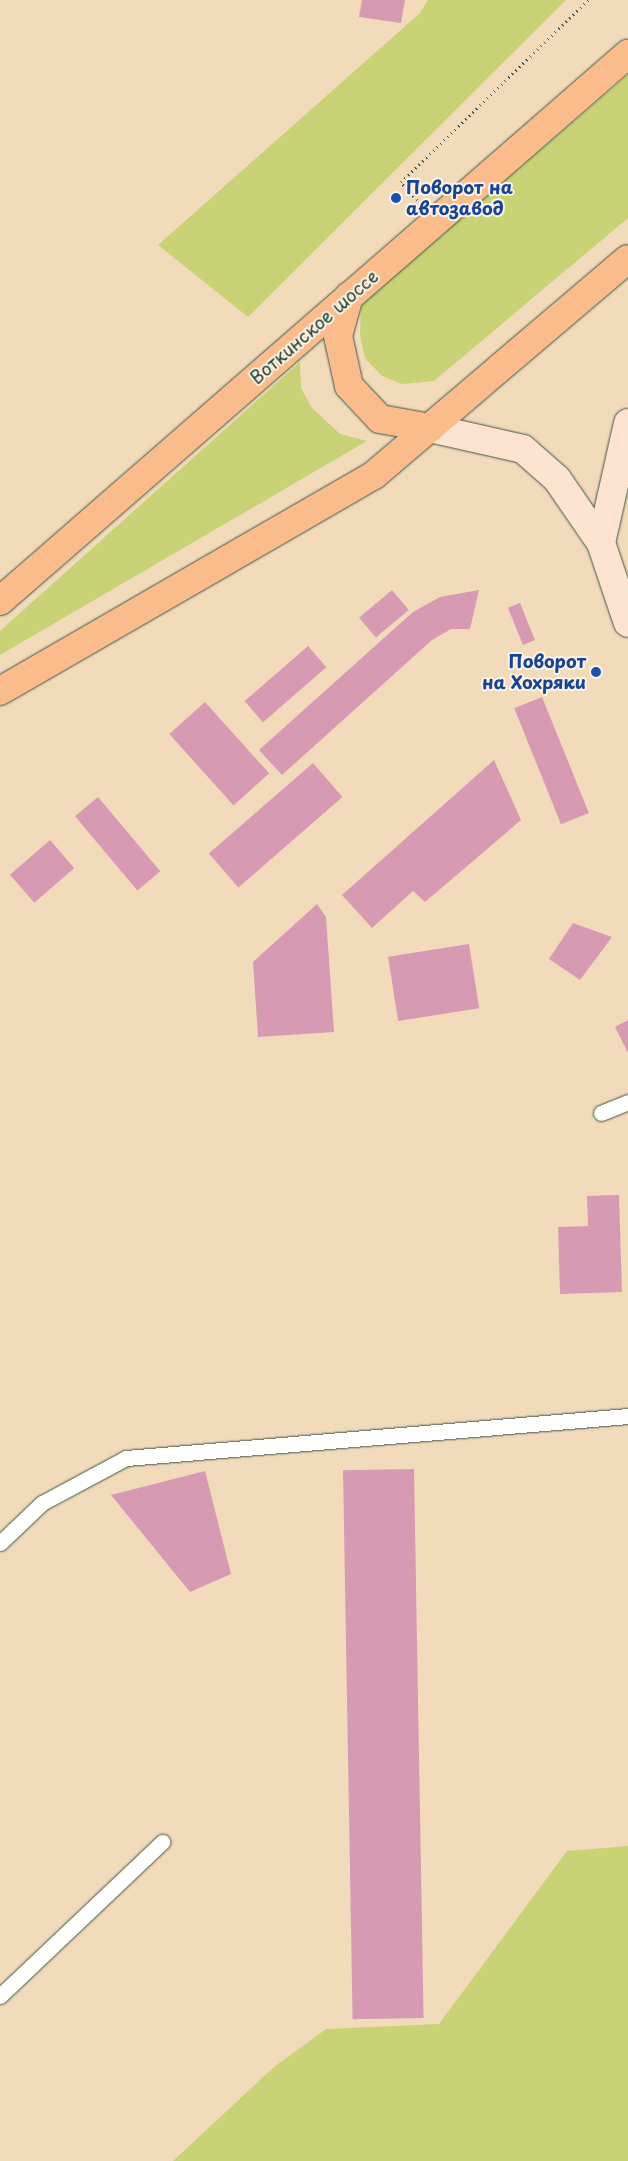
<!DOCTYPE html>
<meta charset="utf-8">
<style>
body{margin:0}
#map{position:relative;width:628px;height:2161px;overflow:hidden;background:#f2dbbb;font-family:"Playpen Sans",sans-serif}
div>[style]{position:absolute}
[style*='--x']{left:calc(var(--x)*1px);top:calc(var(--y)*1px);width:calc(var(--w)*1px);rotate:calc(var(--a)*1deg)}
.green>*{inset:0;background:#c7d375}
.building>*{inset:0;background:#d89ab3;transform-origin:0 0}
.path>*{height:3px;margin-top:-1.5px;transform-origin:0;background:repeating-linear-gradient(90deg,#3f5548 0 1px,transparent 0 5px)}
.roads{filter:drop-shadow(0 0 1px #3f5548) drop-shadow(0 0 1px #3f5548)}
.lane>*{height:15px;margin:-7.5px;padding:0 7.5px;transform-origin:7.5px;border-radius:7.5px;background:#fff}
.secondary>*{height:28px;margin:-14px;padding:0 14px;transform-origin:14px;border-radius:14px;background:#fde4d1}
.primary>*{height:28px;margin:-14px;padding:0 14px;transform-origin:14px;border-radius:14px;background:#fabc8b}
.dots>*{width:14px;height:14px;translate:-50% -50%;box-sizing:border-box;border:2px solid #fcf5e5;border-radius:50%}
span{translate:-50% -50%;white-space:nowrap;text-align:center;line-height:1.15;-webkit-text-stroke:4px #fcf5e5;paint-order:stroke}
.transit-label{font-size:18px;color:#164399;font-weight:700}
.left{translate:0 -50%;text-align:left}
.right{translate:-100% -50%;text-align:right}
.street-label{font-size:18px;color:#1f3d34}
</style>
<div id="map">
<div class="green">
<i style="clip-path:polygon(428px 0,566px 0,248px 317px,158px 245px,420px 13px)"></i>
<i style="clip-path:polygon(628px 75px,628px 218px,434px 381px,402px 384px,382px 376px,365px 358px,360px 336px,361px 304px)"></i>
<i style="clip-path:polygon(300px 362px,301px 388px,312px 408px,340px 434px,367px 441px,0 655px,0 631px)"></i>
<i style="clip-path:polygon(628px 1846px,628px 2161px,173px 2161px,274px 2067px,326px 2029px,439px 2024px,567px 1851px)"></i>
</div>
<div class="building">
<i style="clip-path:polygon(362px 0,405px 0,401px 23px,359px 17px)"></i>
<i style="left:392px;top:590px;width:26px;height:43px;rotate:50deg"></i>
<i style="clip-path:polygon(479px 590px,470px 629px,451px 629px,432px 640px,282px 775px,259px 750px,413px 612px,440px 597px)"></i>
<i style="left:520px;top:603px;width:40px;height:13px;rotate:68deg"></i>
<i style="left:308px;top:646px;width:28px;height:84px;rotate:49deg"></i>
<i style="left:542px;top:697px;width:125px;height:30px;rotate:68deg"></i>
<i style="left:205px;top:702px;width:96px;height:48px;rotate:48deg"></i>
<i style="clip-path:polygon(494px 760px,521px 820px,425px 902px,413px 891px,372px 928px,342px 895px)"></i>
<i style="left:313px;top:763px;width:45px;height:138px;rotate:49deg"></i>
<i style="left:98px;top:797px;width:97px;height:30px;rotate:50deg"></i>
<i style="left:50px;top:840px;width:37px;height:53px;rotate:49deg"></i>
<i style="clip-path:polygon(317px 904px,326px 917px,334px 1032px,258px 1037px,253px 962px)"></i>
<i style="clip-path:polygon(573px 923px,612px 937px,580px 980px,549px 959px)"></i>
<i style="left:469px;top:944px;width:65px;height:82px;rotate:81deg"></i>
<i style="clip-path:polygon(628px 1020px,628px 1053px,615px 1027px)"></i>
<i style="clip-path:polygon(619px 1195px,622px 1292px,560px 1294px,558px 1227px,588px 1226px,587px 1196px)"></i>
<i style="left:414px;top:1469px;width:549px;height:71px;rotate:89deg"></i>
<i style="clip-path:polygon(205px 1471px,231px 1574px,190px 1592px,111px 1495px)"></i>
</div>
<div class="path">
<i style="--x:417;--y:200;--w:24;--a:-132"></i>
<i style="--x:401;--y:182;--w:261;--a:-44.2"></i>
</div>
<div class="roads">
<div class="lane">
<i style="--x:601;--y:1113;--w:29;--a:-22"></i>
<i style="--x:0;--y:1543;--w:58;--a:-43.6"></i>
<i style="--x:42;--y:1503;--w:95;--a:-28.2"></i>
<i style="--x:126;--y:1458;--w:504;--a:-4.78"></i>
<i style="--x:0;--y:1996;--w:224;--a:-43.5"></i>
</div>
<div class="secondary">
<i style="--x:430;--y:428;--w:95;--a:12.7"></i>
<i style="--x:523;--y:449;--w:45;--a:41.4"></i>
<i style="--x:557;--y:479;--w:78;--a:55.5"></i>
<i style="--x:601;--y:543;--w:84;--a:71.4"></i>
<i style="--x:601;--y:543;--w:123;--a:-77.3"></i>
</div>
<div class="primary">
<i style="--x:349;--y:296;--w:41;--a:105.4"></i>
<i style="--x:338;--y:336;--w:51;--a:77.6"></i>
<i style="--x:349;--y:386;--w:45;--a:46.8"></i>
<i style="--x:380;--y:419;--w:51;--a:10.2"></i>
<i style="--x:0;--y:601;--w:833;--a:-41.06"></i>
<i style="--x:0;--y:691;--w:432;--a:-30"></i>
<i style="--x:374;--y:475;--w:333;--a:-40.4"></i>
</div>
</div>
<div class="dots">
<i style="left:396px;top:198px;background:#1a4fb4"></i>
<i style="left:596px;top:672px;background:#1a4fb4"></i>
</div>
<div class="transit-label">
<span class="left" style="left:406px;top:198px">Поворот на<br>автозавод</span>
<span class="right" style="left:586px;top:672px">Поворот<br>на Хохряки</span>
</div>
<div class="street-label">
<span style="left:314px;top:327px;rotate:-41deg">Воткинское шоссе</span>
</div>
</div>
